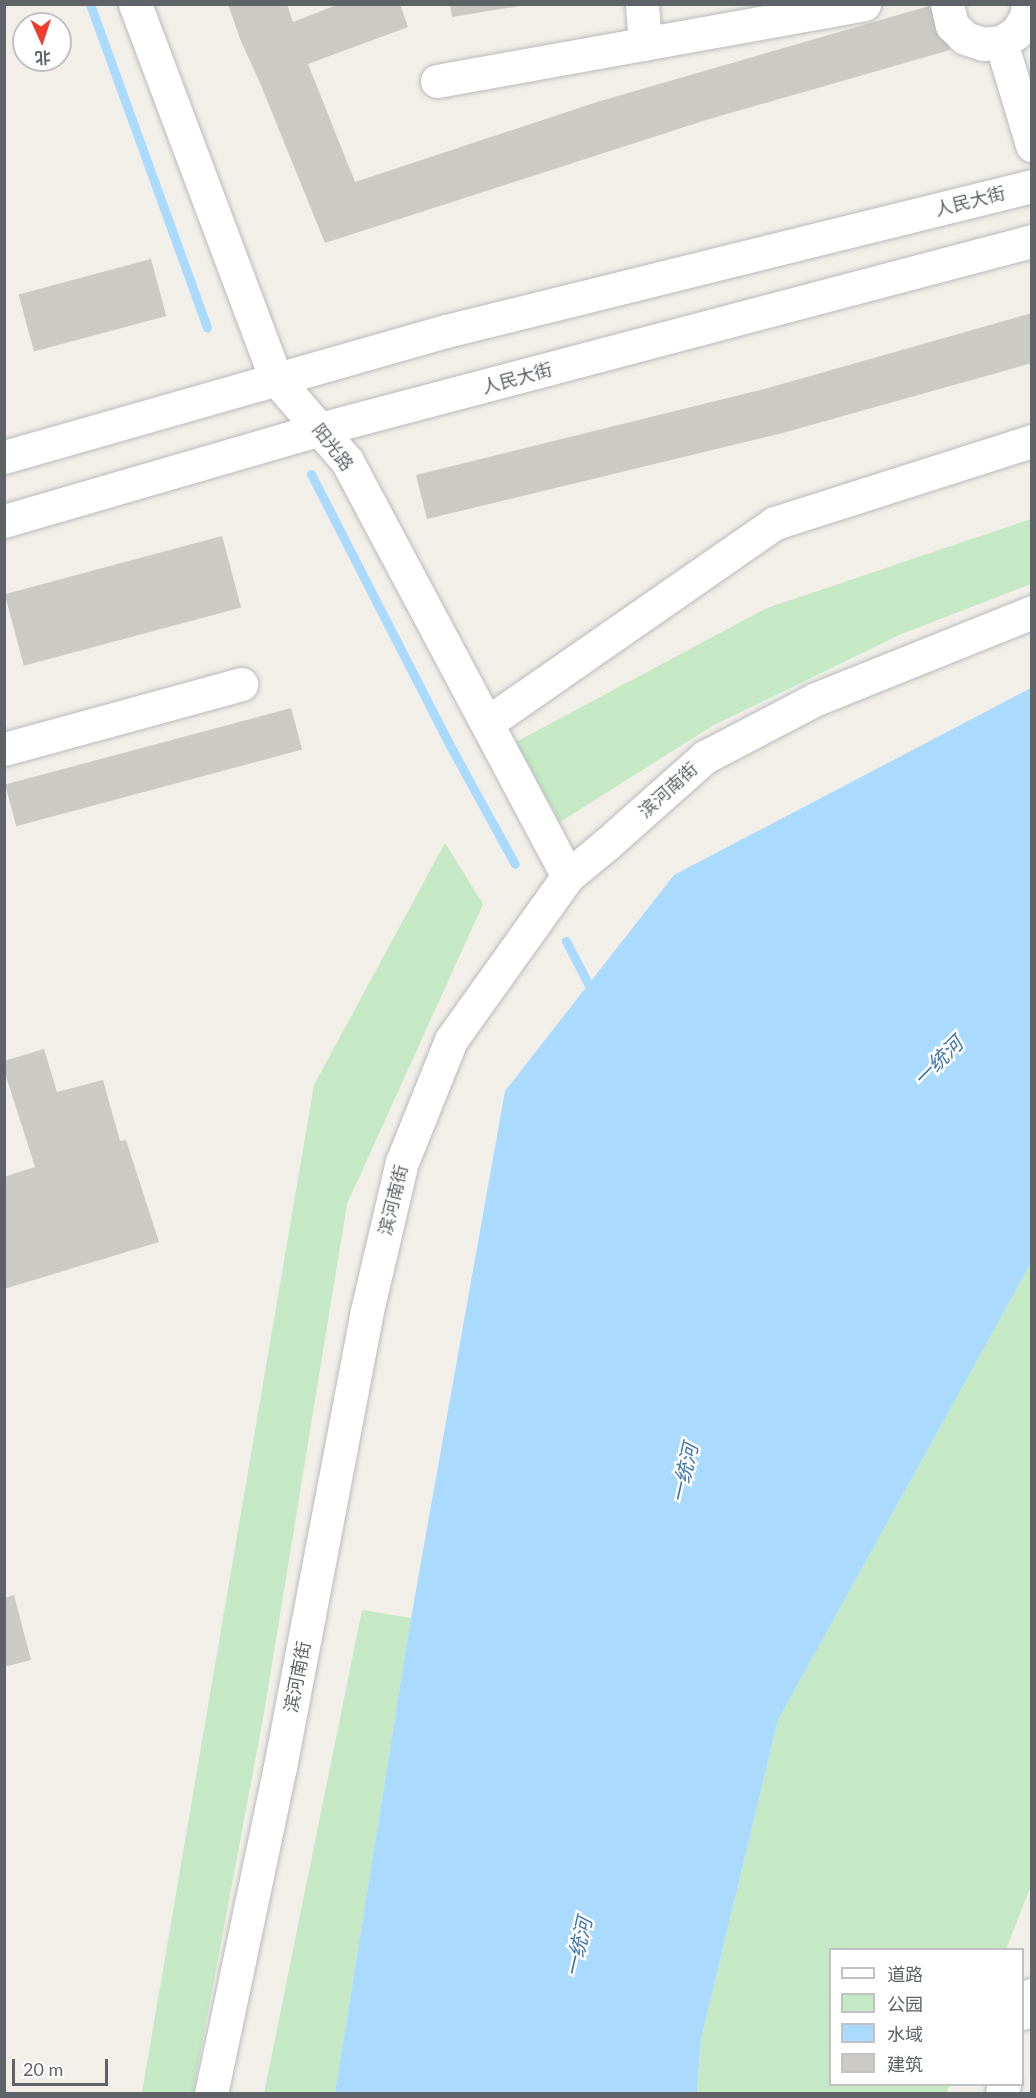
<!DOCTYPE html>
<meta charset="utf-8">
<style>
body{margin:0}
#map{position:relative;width:1036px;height:2098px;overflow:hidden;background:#f1efe7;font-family:Lato,"Noto Sans SC",sans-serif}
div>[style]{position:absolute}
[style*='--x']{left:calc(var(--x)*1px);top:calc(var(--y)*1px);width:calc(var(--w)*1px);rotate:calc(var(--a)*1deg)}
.green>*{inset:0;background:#c4e9c4}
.water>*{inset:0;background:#aadbff}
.stream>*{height:9px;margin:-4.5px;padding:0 4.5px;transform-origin:4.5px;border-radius:4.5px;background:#aadbff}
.building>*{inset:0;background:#cccac4;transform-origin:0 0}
.roads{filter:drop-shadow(0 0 2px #b8babe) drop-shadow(0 0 2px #b8babe)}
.street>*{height:33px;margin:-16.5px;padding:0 16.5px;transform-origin:16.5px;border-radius:16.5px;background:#fff}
.secondary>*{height:33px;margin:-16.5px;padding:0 16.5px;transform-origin:16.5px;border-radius:16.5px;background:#fff}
span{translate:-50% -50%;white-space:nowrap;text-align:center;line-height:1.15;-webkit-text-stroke:5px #fff;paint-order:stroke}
.street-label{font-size:18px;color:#5f6368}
.water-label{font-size:20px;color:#3e75ad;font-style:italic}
.frame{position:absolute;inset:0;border:6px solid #5f6368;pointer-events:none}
.legend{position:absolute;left:829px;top:1948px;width:195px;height:138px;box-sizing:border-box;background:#fff;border:2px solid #bfc1c3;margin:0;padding:8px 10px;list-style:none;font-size:18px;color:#5f6368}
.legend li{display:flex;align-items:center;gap:12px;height:30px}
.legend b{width:30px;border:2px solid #bfc1c3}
.north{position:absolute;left:12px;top:12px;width:60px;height:60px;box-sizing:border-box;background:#fff;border:2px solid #bfc1c3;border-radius:50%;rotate:177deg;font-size:16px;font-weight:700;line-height:24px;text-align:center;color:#5f6368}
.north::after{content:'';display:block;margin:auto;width:21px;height:27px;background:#f03c2f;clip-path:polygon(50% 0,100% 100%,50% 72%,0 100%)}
.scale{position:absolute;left:12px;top:2059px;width:96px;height:27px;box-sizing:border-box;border:3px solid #5f6368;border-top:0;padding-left:8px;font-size:18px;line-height:21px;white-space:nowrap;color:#5f6368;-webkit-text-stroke:4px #fff;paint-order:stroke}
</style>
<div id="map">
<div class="green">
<i style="clip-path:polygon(1031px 519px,1031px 584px,899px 635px,712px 726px,560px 822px,516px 742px,767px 608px)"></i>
<i style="clip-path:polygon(445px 843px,483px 904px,347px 1204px,264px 1713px,193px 2093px,142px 2093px,314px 1085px)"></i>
<i style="clip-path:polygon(1031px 1263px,1031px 1886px,1006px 1949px,830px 1950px,830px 2084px,950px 2085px,946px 2093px,697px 2094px,701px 2039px,778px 1720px)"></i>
<i style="clip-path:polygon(362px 1610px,411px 1618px,335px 2093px,264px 2093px)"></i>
</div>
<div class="water">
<i style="clip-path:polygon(1031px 688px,1031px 1263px,778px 1720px,701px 2039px,697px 2093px,335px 2093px,411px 1618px,505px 1091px,674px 875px)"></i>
</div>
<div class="stream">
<i style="--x:90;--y:4;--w:344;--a:70.1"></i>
<i style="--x:311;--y:474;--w:299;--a:62.9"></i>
<i style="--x:447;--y:740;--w:141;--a:61.3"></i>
<i style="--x:566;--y:941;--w:61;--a:62.6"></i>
</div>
<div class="building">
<i style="clip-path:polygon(228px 4px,287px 4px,293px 22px,339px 4px,400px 4px,408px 27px,308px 64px,355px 182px,597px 102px,936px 4px,950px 50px,706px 120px,325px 243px,260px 83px,240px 39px)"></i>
<i style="clip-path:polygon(450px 4px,520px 4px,520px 6px,452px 17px)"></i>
<i style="left:151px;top:259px;width:59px;height:137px;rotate:75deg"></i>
<i style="clip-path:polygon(1032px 313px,1032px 363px,779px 434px,427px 519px,416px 475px,768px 388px)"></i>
<i style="left:222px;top:536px;width:74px;height:225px;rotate:75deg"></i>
<i style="left:291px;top:708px;width:43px;height:296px;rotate:75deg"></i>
<i style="clip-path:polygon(44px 1049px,57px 1092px,103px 1080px,120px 1141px,126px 1140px,159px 1242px,4px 1289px,4px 1177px,35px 1167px,4px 1070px,4px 1061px)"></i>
<i style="clip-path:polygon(14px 1595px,31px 1660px,4px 1667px,4px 1598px)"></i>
</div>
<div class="roads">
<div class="street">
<i style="--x:135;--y:4;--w:401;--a:69.4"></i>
<i style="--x:276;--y:379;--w:108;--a:49.1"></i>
<i style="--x:347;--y:461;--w:470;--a:62"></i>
<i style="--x:642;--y:4;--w:40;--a:85.7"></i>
<i style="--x:947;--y:4;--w:22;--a:77"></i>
<i style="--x:952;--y:25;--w:18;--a:45"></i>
<i style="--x:965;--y:38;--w:19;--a:18"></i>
<i style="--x:983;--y:44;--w:18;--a:-6"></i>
<i style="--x:1001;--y:42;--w:17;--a:-31"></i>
<i style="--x:1016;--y:33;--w:19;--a:-58"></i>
<i style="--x:1026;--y:17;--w:13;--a:-81"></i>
<i style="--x:1001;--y:42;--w:108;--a:73.2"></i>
<i style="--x:437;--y:81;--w:434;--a:-10.2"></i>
<i style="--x:487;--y:723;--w:351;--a:-34.8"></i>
<i style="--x:775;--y:523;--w:270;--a:-17.7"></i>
<i style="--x:4;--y:749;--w:246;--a:-15.3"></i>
<i style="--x:1022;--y:2013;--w:21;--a:-61"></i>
<i style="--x:211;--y:2094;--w:334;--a:-78.1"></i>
<i style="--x:280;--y:1767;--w:460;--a:-79.2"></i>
<i style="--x:366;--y:1315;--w:157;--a:-76.8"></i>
<i style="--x:402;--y:1162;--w:131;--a:-68.1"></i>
<i style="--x:451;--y:1040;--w:201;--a:-54.5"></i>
<i style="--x:568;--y:876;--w:52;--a:-39.5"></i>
<i style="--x:608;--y:843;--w:130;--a:-41.6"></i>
<i style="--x:705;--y:757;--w:125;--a:-27.6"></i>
<i style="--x:816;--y:699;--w:233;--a:-21.9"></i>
<i style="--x:1002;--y:2094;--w:10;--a:-79"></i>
</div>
<div class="secondary">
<i style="--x:4;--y:457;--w:460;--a:-15.9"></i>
<i style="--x:446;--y:331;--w:604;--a:-13.9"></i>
<i style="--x:4;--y:521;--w:329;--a:-16.2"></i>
<i style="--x:320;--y:429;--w:736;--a:-14.79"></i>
</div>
</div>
<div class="street-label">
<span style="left:970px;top:201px;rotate:-14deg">人民大街</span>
<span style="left:517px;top:378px;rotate:-15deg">人民大街</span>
<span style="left:333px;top:447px;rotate:52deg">阳光路</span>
<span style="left:668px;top:790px;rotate:-42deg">滨河南街</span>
<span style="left:393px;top:1200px;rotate:-76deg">滨河南街</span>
<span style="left:297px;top:1677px;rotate:-79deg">滨河南街</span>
</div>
<div class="water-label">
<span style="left:938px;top:1061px;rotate:-45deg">一统河</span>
<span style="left:684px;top:1473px;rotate:-77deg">一统河</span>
<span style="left:578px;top:1947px;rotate:-77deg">一统河</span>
</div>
<div class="frame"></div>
<ul class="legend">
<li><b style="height:8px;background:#fff"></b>道路</li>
<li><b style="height:16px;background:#c4e9c4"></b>公园</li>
<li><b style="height:16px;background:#aadbff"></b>水域</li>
<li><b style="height:16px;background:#cccac4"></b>建筑</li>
</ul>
<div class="north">北</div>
<div class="scale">20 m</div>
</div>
